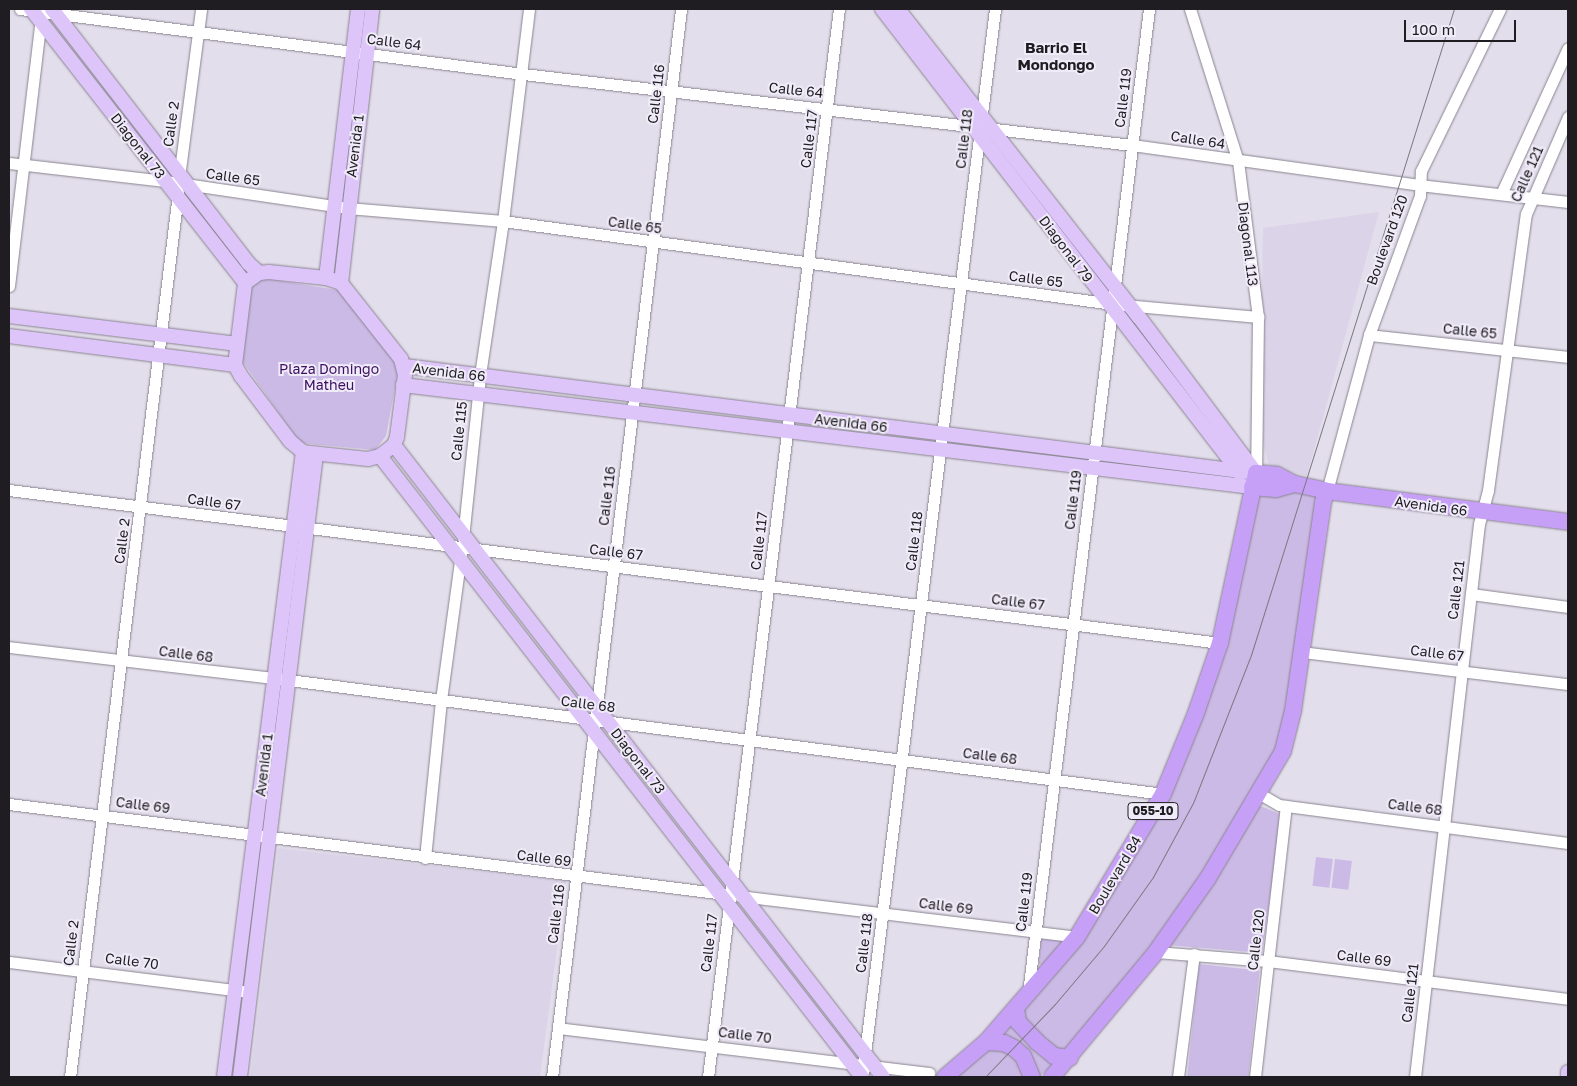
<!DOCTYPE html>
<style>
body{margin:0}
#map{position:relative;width:1577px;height:1086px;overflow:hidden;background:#e3deeb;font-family:"Golos Text",sans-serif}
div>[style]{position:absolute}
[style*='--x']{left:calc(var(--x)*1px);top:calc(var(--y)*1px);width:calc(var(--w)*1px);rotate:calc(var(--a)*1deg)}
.built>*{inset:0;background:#dbd3e7}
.green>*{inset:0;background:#ccbae6;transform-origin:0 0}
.roads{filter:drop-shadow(0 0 1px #898490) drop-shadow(0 0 1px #898490)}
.minor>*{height:11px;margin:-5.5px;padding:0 5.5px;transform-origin:5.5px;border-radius:5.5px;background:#fff}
.major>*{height:14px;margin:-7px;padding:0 7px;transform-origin:7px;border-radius:7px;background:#ddc5fa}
.highway>*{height:16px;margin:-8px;padding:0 8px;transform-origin:8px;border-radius:8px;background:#c69ff7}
.tram>*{height:1px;margin:-0.5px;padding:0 0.5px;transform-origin:0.5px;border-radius:0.5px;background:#7d7981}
span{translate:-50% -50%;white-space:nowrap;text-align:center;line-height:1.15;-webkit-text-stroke:4px #f0ebf8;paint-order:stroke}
.shield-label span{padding:1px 4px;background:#f0ebf8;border:1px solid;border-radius:4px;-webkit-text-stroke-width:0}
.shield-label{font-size:12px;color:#1f1d21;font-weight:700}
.street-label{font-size:14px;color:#1f1d21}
.park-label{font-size:14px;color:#3c0f61}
.neighbourhood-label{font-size:15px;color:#1f1d21;font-weight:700}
.frame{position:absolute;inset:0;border:10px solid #1f1d21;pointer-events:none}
.scale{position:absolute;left:1404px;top:20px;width:112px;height:22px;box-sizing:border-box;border:2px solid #1f1d21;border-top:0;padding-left:6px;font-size:15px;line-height:18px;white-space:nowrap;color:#1f1d21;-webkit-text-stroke:4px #f0ebf8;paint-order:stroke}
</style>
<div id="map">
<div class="built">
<i style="clip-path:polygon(1379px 212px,1307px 476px,1269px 466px,1260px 432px,1263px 228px)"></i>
<i style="clip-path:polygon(278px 848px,566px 881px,540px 1077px,250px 1077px)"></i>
</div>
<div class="green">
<i style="clip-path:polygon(264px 278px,343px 291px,399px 366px,386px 436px,375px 450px,300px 443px,240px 358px,251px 288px)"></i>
<i style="clip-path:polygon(1296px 491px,1318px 495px,1287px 711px,1277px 750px,1202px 874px,1143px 957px,1066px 1052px,1055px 1054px,1020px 1012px,1169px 794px,1258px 494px)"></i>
<i style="clip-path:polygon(1258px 805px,1282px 815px,1262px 953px,1167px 945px)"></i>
<i style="left:1316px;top:857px;width:17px;height:29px;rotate:7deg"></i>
<i style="left:1335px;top:859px;width:17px;height:29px;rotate:7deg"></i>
<i style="clip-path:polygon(1046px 936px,1067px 938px,1043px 967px,1039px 963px,1041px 940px)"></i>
<i style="left:1199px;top:964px;width:61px;height:114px;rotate:6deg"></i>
<i style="clip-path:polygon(1012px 1021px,1056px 1060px,1040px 1077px,997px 1035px)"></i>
<i style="clip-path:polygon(999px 1046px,1014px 1053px,1027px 1077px,953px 1077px,984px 1048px)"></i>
</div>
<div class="roads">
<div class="minor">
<i style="--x:20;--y:9;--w:507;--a:7.36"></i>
<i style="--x:523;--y:74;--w:613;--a:6.65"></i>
<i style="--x:1132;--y:145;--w:290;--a:7.9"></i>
<i style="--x:1419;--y:185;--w:150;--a:6.5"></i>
<i style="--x:1190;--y:9;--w:159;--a:72.5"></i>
<i style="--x:1238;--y:161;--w:157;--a:82.7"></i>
<i style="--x:1258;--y:317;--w:156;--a:90.7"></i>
<i style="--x:9;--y:163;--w:157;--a:6.6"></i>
<i style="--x:165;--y:181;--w:184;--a:8.4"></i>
<i style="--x:347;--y:208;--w:157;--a:4.8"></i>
<i style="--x:503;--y:221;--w:616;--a:7.75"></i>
<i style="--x:1113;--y:304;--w:146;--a:5.1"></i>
<i style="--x:179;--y:177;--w:169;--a:-82.5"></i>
<i style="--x:1502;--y:192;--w:158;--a:-65.4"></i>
<i style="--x:9;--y:286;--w:270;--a:-83.2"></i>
<i style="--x:1369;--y:335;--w:200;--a:6.3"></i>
<i style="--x:9;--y:490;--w:1221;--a:7.2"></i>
<i style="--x:1327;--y:491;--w:162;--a:-74.9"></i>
<i style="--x:1369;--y:335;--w:148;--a:-69.9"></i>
<i style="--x:1420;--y:196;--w:25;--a:-88"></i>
<i style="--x:1421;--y:171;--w:180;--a:-64"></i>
<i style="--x:463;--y:538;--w:164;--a:-84"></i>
<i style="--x:480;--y:375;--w:156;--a:-81.5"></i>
<i style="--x:503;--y:221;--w:214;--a:-83"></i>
<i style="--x:1471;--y:594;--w:98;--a:7.6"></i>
<i style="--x:9;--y:647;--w:282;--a:6.7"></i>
<i style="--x:289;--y:680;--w:881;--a:7.43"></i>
<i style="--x:1302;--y:652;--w:268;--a:6.9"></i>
<i style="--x:1260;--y:794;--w:22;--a:30"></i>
<i style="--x:1279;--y:805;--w:291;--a:7.5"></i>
<i style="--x:9;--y:804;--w:721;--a:7.17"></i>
<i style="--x:425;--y:858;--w:159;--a:-84.2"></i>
<i style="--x:441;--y:700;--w:147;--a:-82.2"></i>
<i style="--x:740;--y:896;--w:339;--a:6.9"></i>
<i style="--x:1156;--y:952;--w:112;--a:4.6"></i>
<i style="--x:1268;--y:961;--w:302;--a:7.2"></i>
<i style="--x:9;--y:962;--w:235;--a:7.1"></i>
<i style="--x:1028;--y:993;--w:991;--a:-82.99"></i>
<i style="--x:558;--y:1028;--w:374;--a:6.9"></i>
<i style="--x:70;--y:1077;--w:891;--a:-83.03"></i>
<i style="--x:552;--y:1077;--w:1076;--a:-83.11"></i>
<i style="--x:708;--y:1077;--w:1076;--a:-83.01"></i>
<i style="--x:862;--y:1077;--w:1076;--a:-82.9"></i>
<i style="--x:1178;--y:1077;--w:124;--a:-82.6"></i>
<i style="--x:1255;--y:1077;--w:273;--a:-83.5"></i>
<i style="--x:1415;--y:1077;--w:557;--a:-83.4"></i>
<i style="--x:1479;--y:524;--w:35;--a:-75"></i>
<i style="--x:1488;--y:490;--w:279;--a:-82.2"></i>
<i style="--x:1526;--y:214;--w:106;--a:-66.6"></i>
</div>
<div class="major">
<i style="--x:31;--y:9;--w:348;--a:52"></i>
<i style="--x:52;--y:9;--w:321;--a:52.3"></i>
<i style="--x:248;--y:263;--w:15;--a:42"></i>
<i style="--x:882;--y:9;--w:586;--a:52.35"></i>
<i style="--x:898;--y:9;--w:391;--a:52"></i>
<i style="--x:1139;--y:317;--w:195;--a:53.1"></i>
<i style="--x:269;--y:272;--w:57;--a:6"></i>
<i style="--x:326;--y:278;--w:16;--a:18"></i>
<i style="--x:341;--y:283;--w:97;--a:51.7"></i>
<i style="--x:401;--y:359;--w:16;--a:76"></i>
<i style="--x:405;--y:375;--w:63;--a:97.4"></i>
<i style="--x:397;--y:437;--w:9;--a:111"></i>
<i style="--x:394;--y:445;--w:18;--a:142"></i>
<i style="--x:380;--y:456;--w:12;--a:166"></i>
<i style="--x:368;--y:459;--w:65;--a:-173.9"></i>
<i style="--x:303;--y:452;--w:17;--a:-140"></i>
<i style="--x:290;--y:441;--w:81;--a:-127"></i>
<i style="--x:241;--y:376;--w:13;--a:-119"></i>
<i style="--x:235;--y:365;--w:83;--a:-83"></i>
<i style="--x:245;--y:283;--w:17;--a:-36"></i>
<i style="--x:259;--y:273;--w:10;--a:-6"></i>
<i style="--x:326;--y:278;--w:271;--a:-83.2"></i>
<i style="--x:341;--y:283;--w:276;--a:-83.5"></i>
<i style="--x:9;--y:316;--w:230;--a:7"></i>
<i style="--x:9;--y:336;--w:228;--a:7.3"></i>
<i style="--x:405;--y:366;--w:858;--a:7.17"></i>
<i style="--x:403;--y:385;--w:855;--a:6.85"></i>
<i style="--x:394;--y:445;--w:799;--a:52.27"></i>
<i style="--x:380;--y:456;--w:786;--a:52.18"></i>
<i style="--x:224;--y:1077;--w:630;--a:-82.8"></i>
<i style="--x:240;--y:1077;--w:628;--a:-83.04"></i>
<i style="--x:1568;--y:1077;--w:5;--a:-90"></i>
</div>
<div class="highway">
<i style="--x:1252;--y:487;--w:24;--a:5"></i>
<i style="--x:1276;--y:489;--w:20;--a:-15"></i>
<i style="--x:1016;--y:1009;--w:13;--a:81"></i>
<i style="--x:1018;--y:1022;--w:28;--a:46"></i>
<i style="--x:1037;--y:1042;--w:22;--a:39"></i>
<i style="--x:1054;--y:1056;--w:16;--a:7"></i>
<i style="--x:986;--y:1042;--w:18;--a:3"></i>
<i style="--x:1004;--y:1043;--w:11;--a:27"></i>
<i style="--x:1014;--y:1048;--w:12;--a:42"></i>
<i style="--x:1023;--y:1056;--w:23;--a:67"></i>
<i style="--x:945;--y:1077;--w:54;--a:-40.5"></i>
<i style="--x:986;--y:1042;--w:139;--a:-49.1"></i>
<i style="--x:1077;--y:937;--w:167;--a:-59"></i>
<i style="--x:1163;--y:794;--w:87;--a:-67.8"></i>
<i style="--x:1196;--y:713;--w:74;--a:-71.1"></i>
<i style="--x:1220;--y:643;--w:174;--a:-78"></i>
<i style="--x:1256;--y:473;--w:21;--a:5"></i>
<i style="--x:1277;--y:475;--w:20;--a:27"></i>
<i style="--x:1295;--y:484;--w:33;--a:12"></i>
<i style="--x:1327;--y:491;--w:243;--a:7.3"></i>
<i style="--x:1052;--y:1077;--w:163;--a:-50.2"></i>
<i style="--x:1156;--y:952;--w:90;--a:-54.9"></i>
<i style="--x:1208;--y:878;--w:147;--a:-59.4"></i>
<i style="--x:1283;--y:751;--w:41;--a:-76"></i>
<i style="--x:1293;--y:711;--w:211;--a:-81.8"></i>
<i style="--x:1323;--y:502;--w:12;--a:-70"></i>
</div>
</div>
<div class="tram">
<i style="--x:985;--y:1077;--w:101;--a:-46.2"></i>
<i style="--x:1055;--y:1004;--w:76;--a:-49.8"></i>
<i style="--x:1104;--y:946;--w:85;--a:-54.6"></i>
<i style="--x:1153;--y:877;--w:84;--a:-61.6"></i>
<i style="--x:1193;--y:803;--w:159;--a:-68.6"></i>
<i style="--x:1251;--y:655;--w:677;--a:-72.56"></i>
</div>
<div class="shield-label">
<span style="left:1153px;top:811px">055-10</span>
</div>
<div class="street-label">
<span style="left:394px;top:42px;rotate:7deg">Calle 64</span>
<span style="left:796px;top:90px;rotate:6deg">Calle 64</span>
<span style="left:656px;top:94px;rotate:-83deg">Calle 116</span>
<span style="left:1123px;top:98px;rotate:-83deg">Calle 119</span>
<span style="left:171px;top:124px;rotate:-82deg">Calle 2</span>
<span style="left:809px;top:139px;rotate:-83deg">Calle 117</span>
<span style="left:964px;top:139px;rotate:-83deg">Calle 118</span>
<span style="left:1198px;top:140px;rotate:9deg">Calle 64</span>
<span style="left:138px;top:146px;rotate:52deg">Diagonal 73</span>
<span style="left:355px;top:146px;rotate:-83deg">Avenida 1</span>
<span style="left:1527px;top:174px;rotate:-66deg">Calle 121</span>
<span style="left:233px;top:177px;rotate:8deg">Calle 65</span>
<span style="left:635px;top:225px;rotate:8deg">Calle 65</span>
<span style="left:1387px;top:240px;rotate:-70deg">Boulevard 120</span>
<span style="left:1248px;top:244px;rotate:83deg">Diagonal 113</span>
<span style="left:1066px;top:249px;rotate:53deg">Diagonal 79</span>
<span style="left:1036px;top:279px;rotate:7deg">Calle 65</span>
<span style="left:1470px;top:331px;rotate:6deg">Calle 65</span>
<span style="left:449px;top:372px;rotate:7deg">Avenida 66</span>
<span style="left:851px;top:423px;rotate:7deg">Avenida 66</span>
<span style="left:459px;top:431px;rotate:-84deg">Calle 115</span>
<span style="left:607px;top:496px;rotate:-83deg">Calle 116</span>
<span style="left:1073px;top:500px;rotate:-83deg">Calle 119</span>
<span style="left:214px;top:502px;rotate:8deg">Calle 67</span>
<span style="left:1431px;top:506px;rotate:8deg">Avenida 66</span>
<span style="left:122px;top:541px;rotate:-83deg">Calle 2</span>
<span style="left:759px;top:541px;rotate:-83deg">Calle 117</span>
<span style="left:914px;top:541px;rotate:-83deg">Calle 118</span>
<span style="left:616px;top:552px;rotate:7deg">Calle 67</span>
<span style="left:1456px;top:590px;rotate:-83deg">Calle 121</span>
<span style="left:1018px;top:602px;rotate:7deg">Calle 67</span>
<span style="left:1437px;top:653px;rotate:7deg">Calle 67</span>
<span style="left:186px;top:654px;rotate:7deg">Calle 68</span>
<span style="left:588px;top:704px;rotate:7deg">Calle 68</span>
<span style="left:990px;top:756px;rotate:7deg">Calle 68</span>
<span style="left:638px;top:761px;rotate:52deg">Diagonal 73</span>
<span style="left:264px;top:765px;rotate:-83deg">Avenida 1</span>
<span style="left:143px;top:805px;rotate:7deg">Calle 69</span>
<span style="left:1415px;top:807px;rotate:7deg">Calle 68</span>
<span style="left:544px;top:858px;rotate:7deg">Calle 69</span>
<span style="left:1115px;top:875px;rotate:-59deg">Boulevard 84</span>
<span style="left:1024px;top:902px;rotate:-83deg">Calle 119</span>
<span style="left:946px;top:906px;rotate:7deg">Calle 69</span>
<span style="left:556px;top:914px;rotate:-83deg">Calle 116</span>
<span style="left:1256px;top:940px;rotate:-83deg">Calle 120</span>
<span style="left:71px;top:943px;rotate:-83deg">Calle 2</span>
<span style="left:709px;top:943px;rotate:-83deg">Calle 117</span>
<span style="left:864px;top:943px;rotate:-83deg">Calle 118</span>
<span style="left:1364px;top:958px;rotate:7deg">Calle 69</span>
<span style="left:132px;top:961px;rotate:7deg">Calle 70</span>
<span style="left:1410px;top:993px;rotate:-83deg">Calle 121</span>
<span style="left:745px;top:1035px;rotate:7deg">Calle 70</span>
</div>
<div class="park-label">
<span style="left:329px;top:377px">Plaza Domingo<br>Matheu</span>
</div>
<div class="neighbourhood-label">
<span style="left:1056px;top:56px">Barrio El<br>Mondongo</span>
</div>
<div class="frame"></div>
<div class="scale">100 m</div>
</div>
